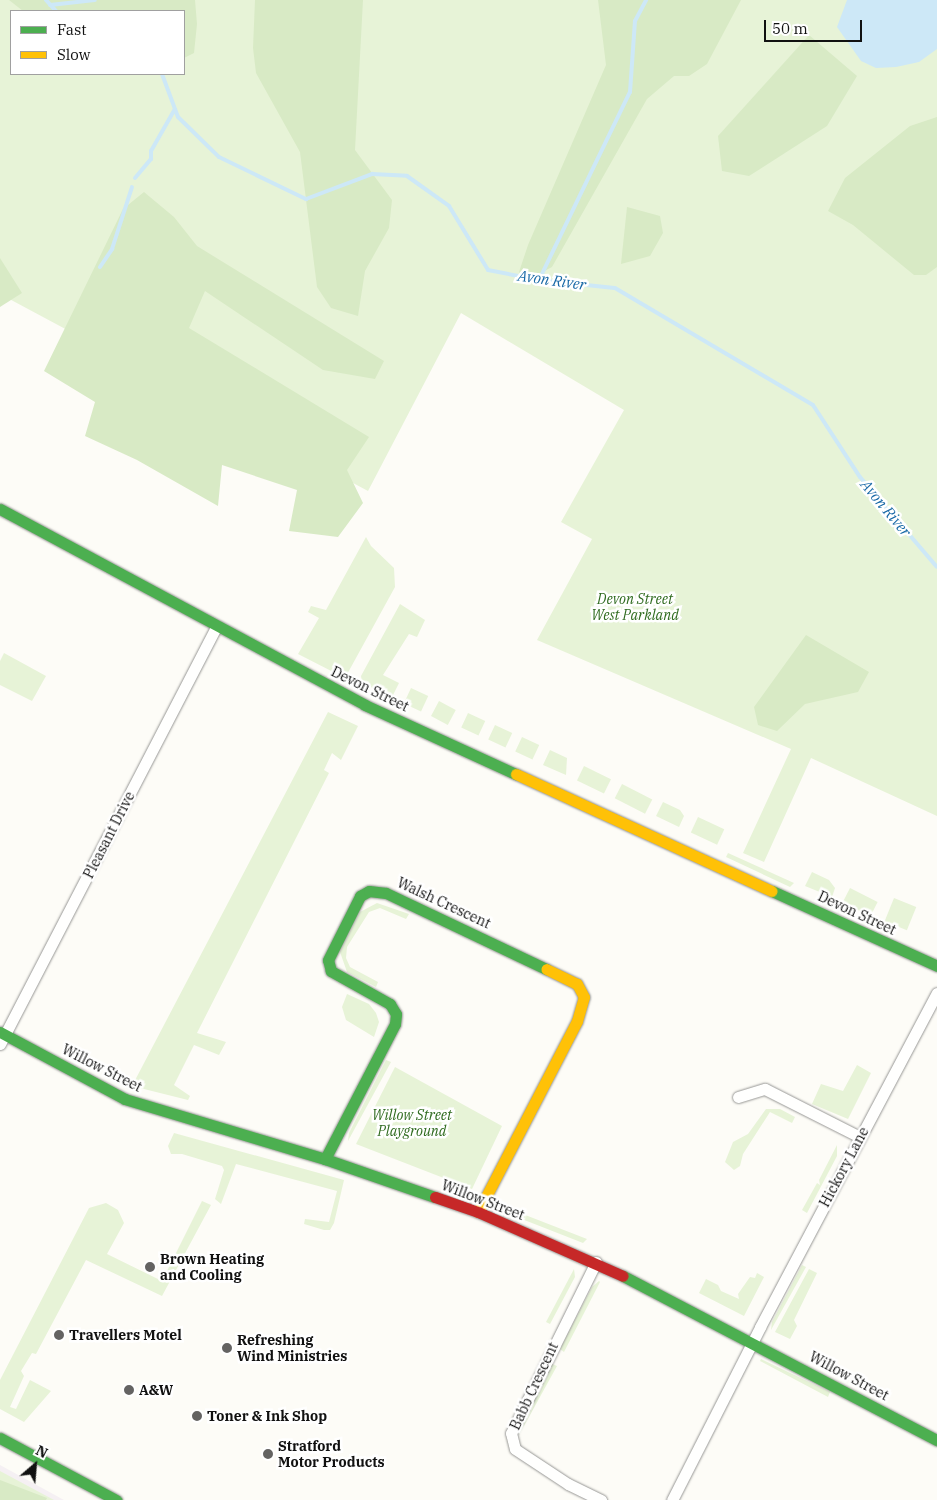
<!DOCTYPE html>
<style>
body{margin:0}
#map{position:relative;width:937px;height:1500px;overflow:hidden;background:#fdfcf7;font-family:"IBM Plex Serif",serif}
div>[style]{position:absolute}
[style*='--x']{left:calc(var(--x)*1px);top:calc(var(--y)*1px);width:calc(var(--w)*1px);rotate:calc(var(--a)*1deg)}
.industrial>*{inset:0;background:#f5f0f3}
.green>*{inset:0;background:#e7f3d7;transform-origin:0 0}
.forest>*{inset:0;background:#d8eac5}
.water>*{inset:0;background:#cde8f7}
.stream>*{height:4px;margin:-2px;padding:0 2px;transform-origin:2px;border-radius:2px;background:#cde8f7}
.roads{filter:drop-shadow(0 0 1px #979795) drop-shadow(0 0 1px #979795)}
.street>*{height:11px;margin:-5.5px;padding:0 5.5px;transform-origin:5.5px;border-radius:5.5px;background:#fffffe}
.fast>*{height:11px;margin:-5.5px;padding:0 5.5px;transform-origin:5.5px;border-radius:5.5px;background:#4caf50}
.slow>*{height:11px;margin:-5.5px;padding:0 5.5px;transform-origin:5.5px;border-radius:5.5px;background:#ffc107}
.jam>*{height:11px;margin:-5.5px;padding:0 5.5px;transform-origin:5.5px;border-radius:5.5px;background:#c62828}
.dots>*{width:14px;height:14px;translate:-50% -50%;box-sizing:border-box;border:2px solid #fff;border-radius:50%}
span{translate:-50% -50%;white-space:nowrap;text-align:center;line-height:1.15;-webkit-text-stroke:5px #fff;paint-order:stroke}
.park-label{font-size:14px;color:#2f6b1f;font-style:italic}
.street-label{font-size:14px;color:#111}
.poi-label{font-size:14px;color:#111;font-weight:700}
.left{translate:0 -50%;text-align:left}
.water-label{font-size:15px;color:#1768a6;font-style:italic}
.legend{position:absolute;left:10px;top:10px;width:175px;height:65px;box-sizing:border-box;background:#fff;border:1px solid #a0a0a0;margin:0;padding:6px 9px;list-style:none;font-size:15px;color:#111}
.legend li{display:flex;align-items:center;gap:10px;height:25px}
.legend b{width:25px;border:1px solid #a0a0a0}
.north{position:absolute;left:10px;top:1440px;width:50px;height:50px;-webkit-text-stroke:4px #fff;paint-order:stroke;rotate:27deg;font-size:14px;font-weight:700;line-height:20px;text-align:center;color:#111}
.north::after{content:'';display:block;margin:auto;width:18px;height:22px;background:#111;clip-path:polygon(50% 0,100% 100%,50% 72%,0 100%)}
.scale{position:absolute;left:764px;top:20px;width:98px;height:22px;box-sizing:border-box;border:2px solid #111;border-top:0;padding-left:6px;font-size:15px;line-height:18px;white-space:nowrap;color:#111;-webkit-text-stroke:4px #fff;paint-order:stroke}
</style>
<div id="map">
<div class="industrial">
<i style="clip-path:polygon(0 1465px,64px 1500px,0 1500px)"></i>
</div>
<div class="green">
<i style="clip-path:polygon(evenodd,0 0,937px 0,937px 816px,811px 758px,764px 862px,743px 853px,791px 749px,537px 640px,592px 539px,561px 522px,624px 410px,461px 313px,368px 491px,0 294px,0 0,11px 11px,184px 11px,184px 74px,11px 74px,11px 11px)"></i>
<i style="clip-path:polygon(366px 537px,371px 546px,394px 568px,395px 587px,345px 678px,298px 654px,319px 618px,308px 612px,311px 606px,326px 610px)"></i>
<i style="clip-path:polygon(400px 604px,425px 620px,417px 637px,409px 634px,383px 675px,399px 683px,392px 697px,362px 683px,361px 676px)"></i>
<i style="clip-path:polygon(4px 653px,46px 676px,32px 701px,0 685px,0 661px)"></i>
<i style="left:411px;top:688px;width:19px;height:17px;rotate:25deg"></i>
<i style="left:439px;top:701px;width:19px;height:17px;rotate:28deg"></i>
<i style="clip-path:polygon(328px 712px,358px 726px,341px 760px,332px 753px,324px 770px,329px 773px,197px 1033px,226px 1042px,219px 1055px,194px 1045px,174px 1085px,190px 1096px,188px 1100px,132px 1086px)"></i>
<i style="left:468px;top:713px;width:19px;height:16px;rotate:25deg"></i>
<i style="left:495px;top:725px;width:19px;height:16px;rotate:25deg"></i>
<i style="left:522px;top:737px;width:19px;height:16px;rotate:25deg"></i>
<i style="clip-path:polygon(550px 750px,567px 758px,566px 775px,543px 765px)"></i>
<i style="left:584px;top:766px;width:30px;height:16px;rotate:26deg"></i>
<i style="left:622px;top:784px;width:34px;height:16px;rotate:27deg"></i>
<i style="clip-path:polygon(663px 802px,680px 810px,684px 816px,679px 827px,656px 816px)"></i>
<i style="left:698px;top:817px;width:29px;height:17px;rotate:25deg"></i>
<i style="clip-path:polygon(728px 853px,794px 883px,790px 887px,726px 857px)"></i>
<i style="clip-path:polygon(812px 872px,829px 880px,835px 888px,832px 897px,805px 886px)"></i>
<i style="left:850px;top:888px;width:31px;height:16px;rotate:27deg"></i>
<i style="left:894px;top:898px;width:24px;height:25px;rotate:22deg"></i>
<i style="clip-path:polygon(377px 903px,409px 914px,406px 919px,380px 908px,369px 912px,347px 947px,346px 958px,350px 967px,378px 982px,376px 987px,347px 972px,340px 952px,360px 912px)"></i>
<i style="clip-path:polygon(347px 994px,369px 1004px,376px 1013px,379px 1022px,374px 1037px,346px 1020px,342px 1007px)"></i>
<i style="clip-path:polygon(386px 1060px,391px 1062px,348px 1141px,349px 1133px)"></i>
<i style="clip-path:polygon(857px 1065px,871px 1073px,848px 1119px,812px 1104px,821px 1084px,843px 1091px)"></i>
<i style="clip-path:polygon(395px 1067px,502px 1126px,472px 1189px,356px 1144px)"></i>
<i style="clip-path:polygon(766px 1109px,780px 1109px,795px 1117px,792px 1123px,770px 1112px,743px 1154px,740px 1166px,734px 1170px,725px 1162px,733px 1142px,748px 1134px)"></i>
<i style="clip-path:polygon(174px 1133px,344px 1180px,334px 1223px,330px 1230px,324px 1230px,304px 1224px,305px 1219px,329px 1222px,337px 1191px,236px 1164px,221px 1204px,215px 1199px,224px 1170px,222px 1166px,182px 1154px,171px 1154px,168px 1146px)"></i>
<i style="clip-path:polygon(837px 1145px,837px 1156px,807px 1213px,802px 1210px,817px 1183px,820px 1185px,819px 1180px)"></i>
<i style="clip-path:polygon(202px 1201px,211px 1205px,162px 1296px,86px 1260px,36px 1354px,32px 1353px,21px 1371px,24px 1376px,10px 1407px,16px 1409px,30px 1380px,51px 1391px,24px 1422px,0 1409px,0 1380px,89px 1208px,106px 1203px,118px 1210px,124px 1223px,107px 1254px,162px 1281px)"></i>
<i style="clip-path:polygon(503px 1206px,515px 1211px,587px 1239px,583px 1243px,509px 1214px)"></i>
<i style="clip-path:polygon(802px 1265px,806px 1267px,771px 1330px,772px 1322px)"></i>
<i style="clip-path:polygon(574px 1269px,575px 1277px,550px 1324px,546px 1322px)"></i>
<i style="clip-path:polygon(809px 1269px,817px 1273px,794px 1320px,797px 1326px,790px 1339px,775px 1332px)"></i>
<i style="clip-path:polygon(757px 1273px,764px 1277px,744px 1316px,699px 1293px,706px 1279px,718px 1285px,721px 1291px,739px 1299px,738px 1294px,750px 1277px,755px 1278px)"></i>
<i style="clip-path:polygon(599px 1281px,600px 1282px,564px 1352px,560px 1349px,592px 1287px)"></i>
<i style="clip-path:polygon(761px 1359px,830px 1392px,828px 1397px,760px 1361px)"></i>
<i style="clip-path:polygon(552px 1364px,557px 1366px,519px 1435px,520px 1427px)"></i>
<i style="clip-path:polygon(0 1471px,13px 1478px,54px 1500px,0 1500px)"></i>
</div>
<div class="forest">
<i style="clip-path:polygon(9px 0,195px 0,197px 24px,194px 53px,184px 58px,184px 11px,23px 11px)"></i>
<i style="clip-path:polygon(255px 0,363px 0,355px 150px,392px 200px,389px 228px,365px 271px,358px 316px,331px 308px,317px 287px,300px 152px,256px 73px,253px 48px)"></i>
<i style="clip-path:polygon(598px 0,741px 0,707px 64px,689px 76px,674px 76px,647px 99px,552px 267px,523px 282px,519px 272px,528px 245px,606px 65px)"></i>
<i style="clip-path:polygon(809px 35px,857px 76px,827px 126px,749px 176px,722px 171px,718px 136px)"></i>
<i style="clip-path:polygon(937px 117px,937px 267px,926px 275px,914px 275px,853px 225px,828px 211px,845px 178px,910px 126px)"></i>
<i style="clip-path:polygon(144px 192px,174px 217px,197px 246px,384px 361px,375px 379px,323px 370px,205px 291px,189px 328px,369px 437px,347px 470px,363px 503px,338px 537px,289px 531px,297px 490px,222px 465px,218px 506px,137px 460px,85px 436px,95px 402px,44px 371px,123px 209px)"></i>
<i style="clip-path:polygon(627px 207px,660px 216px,663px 233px,650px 256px,621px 264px)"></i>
<i style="clip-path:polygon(0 258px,22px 293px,0 307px)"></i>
<i style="clip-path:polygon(806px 635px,869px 672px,858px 692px,805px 704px,777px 731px,758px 725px,754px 707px)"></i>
<i style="clip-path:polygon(0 1480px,47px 1498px,46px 1500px,0 1500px)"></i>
</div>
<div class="water">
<i style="clip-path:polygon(847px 0,937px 0,937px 49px,919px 62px,896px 67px,876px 68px,861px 61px,837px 27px)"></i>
</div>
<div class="stream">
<i style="--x:46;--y:0;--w:15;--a:48"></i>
<i style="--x:50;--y:5;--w:45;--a:-6.3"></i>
<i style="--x:162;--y:74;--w:46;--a:69.6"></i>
<i style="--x:178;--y:117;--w:57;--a:44.3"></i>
<i style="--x:219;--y:157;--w:97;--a:25.8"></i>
<i style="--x:306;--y:199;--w:71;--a:-20.7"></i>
<i style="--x:372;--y:174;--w:35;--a:3"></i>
<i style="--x:407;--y:176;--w:52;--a:35.5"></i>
<i style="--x:449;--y:206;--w:75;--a:58.6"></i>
<i style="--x:488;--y:270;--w:52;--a:11.1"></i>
<i style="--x:539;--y:280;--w:76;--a:6"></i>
<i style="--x:615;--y:288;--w:230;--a:30.6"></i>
<i style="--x:813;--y:405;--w:86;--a:56.9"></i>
<i style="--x:860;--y:477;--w:118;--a:49.5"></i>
<i style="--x:135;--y:178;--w:25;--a:-50"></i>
<i style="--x:151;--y:159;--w:8;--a:-90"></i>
<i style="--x:151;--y:151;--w:48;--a:-60.3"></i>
<i style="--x:100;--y:267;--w:22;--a:-56"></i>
<i style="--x:112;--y:249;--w:65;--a:-72.1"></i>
<i style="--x:539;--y:280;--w:209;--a:-64.2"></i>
<i style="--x:630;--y:92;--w:71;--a:-86"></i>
<i style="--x:635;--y:21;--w:24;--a:-62"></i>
</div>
<div class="roads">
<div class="street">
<i style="--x:0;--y:1044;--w:471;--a:-62.6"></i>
<i style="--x:738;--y:1097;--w:28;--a:-17"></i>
<i style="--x:765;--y:1089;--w:106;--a:26.8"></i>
<i style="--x:596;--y:1262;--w:191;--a:116.4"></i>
<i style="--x:511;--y:1433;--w:16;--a:76"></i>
<i style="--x:515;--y:1449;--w:64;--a:33.4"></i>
<i style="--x:568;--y:1484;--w:37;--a:26"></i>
<i style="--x:672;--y:1500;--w:194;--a:-63"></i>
<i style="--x:760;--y:1327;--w:378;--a:-62.1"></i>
</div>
<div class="fast">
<i style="--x:0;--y:509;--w:414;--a:28.2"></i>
<i style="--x:365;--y:705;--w:166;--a:24.6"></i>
<i style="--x:772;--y:891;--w:181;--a:24.4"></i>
<i style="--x:0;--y:1032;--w:142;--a:28.2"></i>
<i style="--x:125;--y:1099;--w:209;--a:16.7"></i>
<i style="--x:325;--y:1159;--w:116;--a:19.1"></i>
<i style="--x:325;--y:1159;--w:152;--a:-62.6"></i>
<i style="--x:395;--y:1024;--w:10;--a:-84"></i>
<i style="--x:396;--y:1014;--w:12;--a:-121"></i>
<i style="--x:390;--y:1004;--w:68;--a:-150.8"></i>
<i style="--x:331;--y:971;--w:11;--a:-105"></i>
<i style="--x:328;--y:960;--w:72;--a:-63.4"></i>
<i style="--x:360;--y:896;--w:10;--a:-29"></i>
<i style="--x:369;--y:891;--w:17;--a:7"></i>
<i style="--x:386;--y:893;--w:177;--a:25.4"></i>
<i style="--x:623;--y:1276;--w:354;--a:27.6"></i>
<i style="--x:0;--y:1438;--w:132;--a:28.1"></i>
</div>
<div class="slow">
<i style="--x:516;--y:774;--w:281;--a:24.6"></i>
<i style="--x:478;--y:1212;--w:215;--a:-62.6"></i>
<i style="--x:577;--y:1021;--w:25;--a:-74"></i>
<i style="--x:584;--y:997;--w:15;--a:-118"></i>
<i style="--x:577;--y:984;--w:34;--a:-154"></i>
</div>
<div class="jam">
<i style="--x:435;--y:1197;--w:46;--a:19.2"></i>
<i style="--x:478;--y:1212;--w:158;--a:23.8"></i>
</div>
</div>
<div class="dots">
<i style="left:150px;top:1267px;background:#646362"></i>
<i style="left:59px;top:1335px;background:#646362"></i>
<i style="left:227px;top:1348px;background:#646362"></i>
<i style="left:129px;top:1390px;background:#646362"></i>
<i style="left:197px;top:1416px;background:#646362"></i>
<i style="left:268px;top:1454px;background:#646362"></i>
</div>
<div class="park-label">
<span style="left:635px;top:607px">Devon Street<br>West Parkland</span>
<span style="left:412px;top:1123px">Willow Street<br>Playground</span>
</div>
<div class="street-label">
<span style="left:370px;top:689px;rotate:26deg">Devon Street</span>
<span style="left:109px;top:835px;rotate:-63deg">Pleasant Drive</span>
<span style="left:444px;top:903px;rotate:25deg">Walsh Crescent</span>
<span style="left:857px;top:913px;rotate:25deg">Devon Street</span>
<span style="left:102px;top:1068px;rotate:27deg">Willow Street</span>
<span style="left:844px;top:1167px;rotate:-62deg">Hickory Lane</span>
<span style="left:483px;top:1200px;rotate:21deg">Willow Street</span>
<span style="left:849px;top:1376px;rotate:28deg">Willow Street</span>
<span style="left:534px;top:1386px;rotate:-65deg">Babb Crescent</span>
</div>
<div class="poi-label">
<span class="left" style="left:160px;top:1267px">Brown Heating<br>and Cooling</span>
<span class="left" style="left:69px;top:1335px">Travellers Motel</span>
<span class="left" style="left:237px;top:1348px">Refreshing<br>Wind Ministries</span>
<span class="left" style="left:139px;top:1390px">A&amp;W</span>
<span class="left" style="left:207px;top:1416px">Toner &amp; Ink Shop</span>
<span class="left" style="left:278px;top:1454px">Stratford<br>Motor Products</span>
</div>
<div class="water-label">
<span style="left:552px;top:280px;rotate:8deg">Avon River</span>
<span style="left:886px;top:508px;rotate:50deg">Avon River</span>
</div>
<ul class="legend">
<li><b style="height:6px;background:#4caf50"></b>Fast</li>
<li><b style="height:6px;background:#ffc107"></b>Slow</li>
</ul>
<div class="north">N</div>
<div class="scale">50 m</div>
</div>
